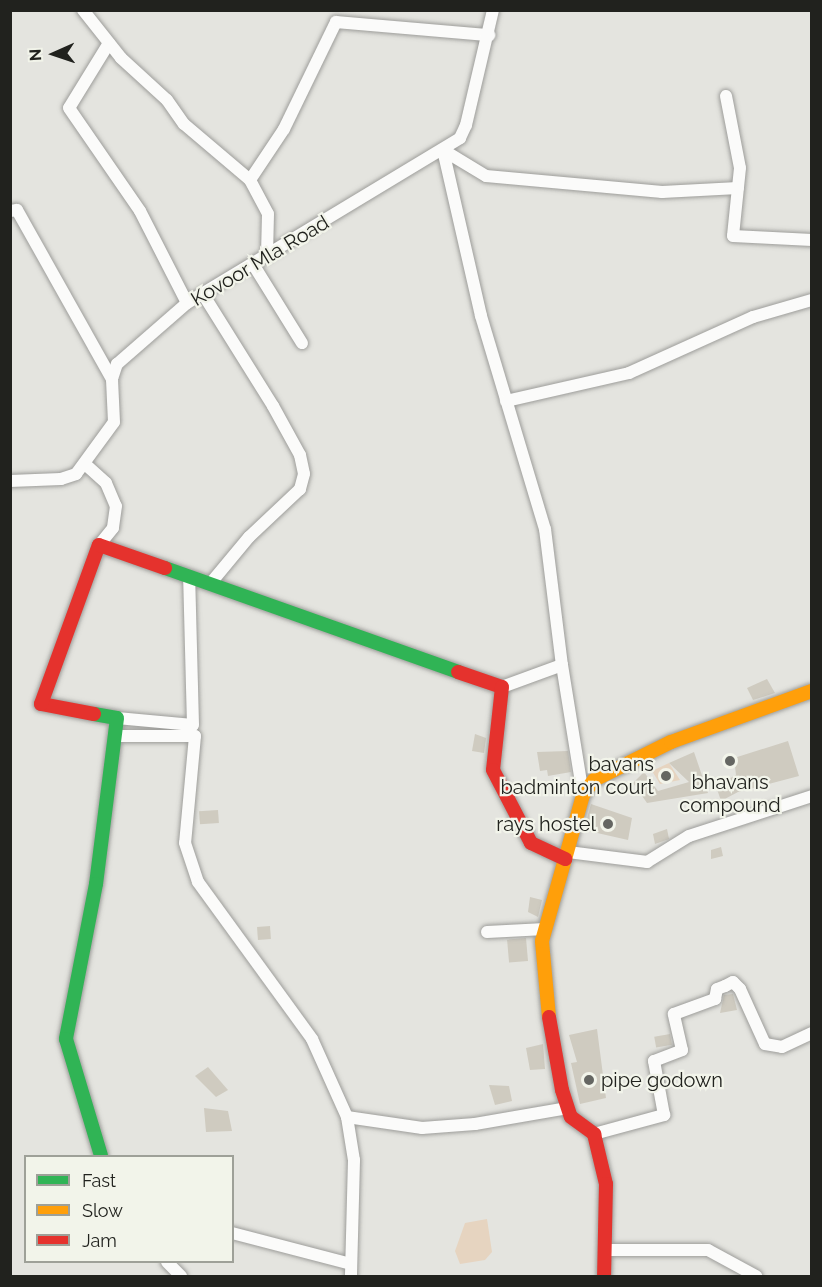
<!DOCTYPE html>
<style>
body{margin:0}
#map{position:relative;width:822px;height:1287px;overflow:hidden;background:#e4e4df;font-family:Raleway,sans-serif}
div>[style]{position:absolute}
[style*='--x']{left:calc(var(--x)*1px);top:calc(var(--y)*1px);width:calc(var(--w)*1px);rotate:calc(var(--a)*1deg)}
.green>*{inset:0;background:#e6d4c0}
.building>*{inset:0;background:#cfcbc0;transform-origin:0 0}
.roads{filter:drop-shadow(0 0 2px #9d9d9a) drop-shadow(0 0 2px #9d9d9a)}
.street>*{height:12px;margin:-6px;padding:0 6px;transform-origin:6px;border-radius:6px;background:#fbfbfa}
.fast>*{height:14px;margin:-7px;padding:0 7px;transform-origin:7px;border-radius:7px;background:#30b455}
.slow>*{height:14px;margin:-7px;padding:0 7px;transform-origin:7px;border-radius:7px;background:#ff9f0a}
.jam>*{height:14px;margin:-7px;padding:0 7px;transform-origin:7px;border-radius:7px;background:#e5322d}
.dots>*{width:16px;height:16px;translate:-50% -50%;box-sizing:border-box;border:3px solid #f2f4ea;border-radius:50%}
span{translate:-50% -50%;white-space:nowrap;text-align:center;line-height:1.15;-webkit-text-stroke:4.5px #f2f4ea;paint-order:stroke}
.street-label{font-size:20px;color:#21221e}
.poi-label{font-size:20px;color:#21221e}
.right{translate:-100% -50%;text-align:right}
.left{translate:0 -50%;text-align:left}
.frame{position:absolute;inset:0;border:12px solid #21221e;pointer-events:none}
.legend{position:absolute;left:24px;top:1155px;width:210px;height:108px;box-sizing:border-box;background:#f2f4ea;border:2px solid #9ea098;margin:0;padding:8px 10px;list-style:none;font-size:18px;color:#21221e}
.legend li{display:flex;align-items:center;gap:12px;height:30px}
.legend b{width:30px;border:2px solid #9ea098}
.north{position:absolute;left:24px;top:24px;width:60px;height:60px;-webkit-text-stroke:4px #f2f4ea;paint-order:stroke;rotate:267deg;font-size:16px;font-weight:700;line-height:24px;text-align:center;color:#21221e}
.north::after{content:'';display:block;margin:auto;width:21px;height:27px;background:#21221e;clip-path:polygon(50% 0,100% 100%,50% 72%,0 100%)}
</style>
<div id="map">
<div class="green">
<i style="clip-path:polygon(669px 763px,680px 780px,660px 784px,652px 771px)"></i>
<i style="clip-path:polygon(487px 1219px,492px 1252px,485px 1260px,460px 1264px,455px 1251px,465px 1223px)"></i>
</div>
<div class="building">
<i style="clip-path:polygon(767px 679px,775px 693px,753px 700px,747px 688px)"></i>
<i style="clip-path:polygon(475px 734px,486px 738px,484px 753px,472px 751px)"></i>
<i style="clip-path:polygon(788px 741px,799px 776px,738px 792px,721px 801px,716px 786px,736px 775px,734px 758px)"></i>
<i style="clip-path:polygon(568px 751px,571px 772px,548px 776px,547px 770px,540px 771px,537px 752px)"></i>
<i style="clip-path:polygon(694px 752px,708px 793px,647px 803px,633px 783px,644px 772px,658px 791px,689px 782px,669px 763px)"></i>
<i style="clip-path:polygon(591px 804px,632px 818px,628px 840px,584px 830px)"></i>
<i style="left:218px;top:810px;width:13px;height:19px;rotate:86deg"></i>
<i style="clip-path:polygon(667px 829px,669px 839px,655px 844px,653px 834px)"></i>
<i style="clip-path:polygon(721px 847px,723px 856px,711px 859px,711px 850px)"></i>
<i style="clip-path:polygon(530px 897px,542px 900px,538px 917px,528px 912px)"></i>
<i style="left:270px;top:926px;width:13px;height:13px;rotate:86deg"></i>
<i style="left:526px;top:938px;width:23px;height:19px;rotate:85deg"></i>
<i style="clip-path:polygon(733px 994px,737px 1010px,720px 1013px,724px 995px)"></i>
<i style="clip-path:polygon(597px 1029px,606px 1098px,580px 1104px,571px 1063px,577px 1062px,569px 1035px)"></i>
<i style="left:670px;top:1034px;width:11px;height:16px;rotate:80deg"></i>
<i style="clip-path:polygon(543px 1044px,545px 1069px,530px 1070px,526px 1048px)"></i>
<i style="clip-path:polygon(208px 1067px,228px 1090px,216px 1097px,195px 1076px)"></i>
<i style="clip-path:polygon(489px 1085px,509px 1086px,512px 1101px,495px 1105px)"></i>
<i style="clip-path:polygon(204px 1108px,228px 1111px,232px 1131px,206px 1132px)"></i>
</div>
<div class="roads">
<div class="street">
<i style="--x:83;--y:10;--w:61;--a:51.6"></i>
<i style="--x:121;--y:58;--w:62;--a:42.4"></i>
<i style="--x:167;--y:100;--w:29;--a:55"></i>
<i style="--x:184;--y:124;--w:87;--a:40.3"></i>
<i style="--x:250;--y:180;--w:61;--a:-56.3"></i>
<i style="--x:284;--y:129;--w:119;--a:-64.1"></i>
<i style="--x:336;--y:22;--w:154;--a:4.9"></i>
<i style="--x:109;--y:43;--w:76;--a:121.6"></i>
<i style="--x:69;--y:108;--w:125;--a:55.4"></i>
<i style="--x:140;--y:211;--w:103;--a:62.9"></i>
<i style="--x:726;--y:96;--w:73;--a:79"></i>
<i style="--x:740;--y:168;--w:68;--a:95.9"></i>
<i style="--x:733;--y:236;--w:79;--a:2.9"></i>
<i style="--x:443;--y:150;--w:170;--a:77.1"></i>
<i style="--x:481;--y:316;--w:222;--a:73.3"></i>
<i style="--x:545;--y:529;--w:137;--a:82.9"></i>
<i style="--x:562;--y:665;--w:64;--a:159.9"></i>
<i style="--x:443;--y:150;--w:50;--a:31.2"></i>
<i style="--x:486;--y:176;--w:177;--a:5.2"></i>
<i style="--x:662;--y:192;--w:76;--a:-3"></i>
<i style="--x:250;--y:180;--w:38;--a:62"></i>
<i style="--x:268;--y:214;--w:42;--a:91.4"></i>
<i style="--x:10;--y:211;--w:7;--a:-8"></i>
<i style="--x:17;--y:210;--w:194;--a:60.7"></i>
<i style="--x:253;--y:264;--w:93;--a:58.2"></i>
<i style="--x:203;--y:294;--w:132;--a:58"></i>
<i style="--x:273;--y:406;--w:56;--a:61.1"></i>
<i style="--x:300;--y:455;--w:19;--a:78"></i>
<i style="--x:304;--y:474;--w:16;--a:105"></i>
<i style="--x:300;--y:489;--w:70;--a:136.7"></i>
<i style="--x:249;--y:537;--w:61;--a:129.7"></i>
<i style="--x:506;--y:401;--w:126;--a:-12.8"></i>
<i style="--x:629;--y:373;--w:136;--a:-24.3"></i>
<i style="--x:753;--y:317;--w:61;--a:-16.1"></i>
<i style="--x:85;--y:464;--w:28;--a:42"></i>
<i style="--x:106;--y:483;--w:25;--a:67"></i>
<i style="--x:116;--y:506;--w:22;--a:98"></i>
<i style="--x:113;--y:528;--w:22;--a:129"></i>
<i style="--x:10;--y:481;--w:51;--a:-2.2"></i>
<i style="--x:61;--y:479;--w:16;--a:-18"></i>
<i style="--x:76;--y:474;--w:64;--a:-53.8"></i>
<i style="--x:114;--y:422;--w:43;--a:-92.7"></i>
<i style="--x:112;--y:379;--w:16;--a:-72"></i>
<i style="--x:117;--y:364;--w:93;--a:-41.1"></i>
<i style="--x:187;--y:303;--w:319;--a:-31.1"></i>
<i style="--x:460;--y:138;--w:14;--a:-65"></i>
<i style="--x:466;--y:125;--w:118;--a:-76.8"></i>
<i style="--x:562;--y:665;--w:132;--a:80.8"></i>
<i style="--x:117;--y:718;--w:76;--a:5.3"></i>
<i style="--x:193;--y:725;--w:148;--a:-91.5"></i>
<i style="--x:115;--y:736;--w:80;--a:0"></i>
<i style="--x:195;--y:736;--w:107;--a:95.3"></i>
<i style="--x:185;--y:843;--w:41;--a:71.6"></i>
<i style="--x:198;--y:882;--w:194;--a:54"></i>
<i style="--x:312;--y:1039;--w:85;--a:65.8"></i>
<i style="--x:347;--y:1117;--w:44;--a:80.8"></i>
<i style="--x:354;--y:1160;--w:116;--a:91.5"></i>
<i style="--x:568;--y:852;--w:80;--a:7.2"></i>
<i style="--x:647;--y:862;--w:49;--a:-31.8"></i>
<i style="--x:689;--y:836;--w:129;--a:-18"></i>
<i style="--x:487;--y:932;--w:58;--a:-3"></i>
<i style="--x:347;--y:1117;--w:76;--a:8.3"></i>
<i style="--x:422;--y:1128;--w:53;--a:-4.3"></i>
<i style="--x:475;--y:1124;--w:94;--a:-9.8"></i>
<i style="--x:594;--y:1134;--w:73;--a:-15.2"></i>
<i style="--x:664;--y:1115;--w:55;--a:-100.5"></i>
<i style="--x:654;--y:1061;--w:30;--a:-21"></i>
<i style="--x:682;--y:1050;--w:37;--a:-103"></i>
<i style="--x:674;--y:1014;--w:44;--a:-20.1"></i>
<i style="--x:715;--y:999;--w:10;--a:-79"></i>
<i style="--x:717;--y:989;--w:9;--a:-21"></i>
<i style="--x:725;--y:986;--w:9;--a:-27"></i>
<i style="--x:733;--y:982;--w:10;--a:45"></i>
<i style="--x:740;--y:989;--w:60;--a:65.6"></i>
<i style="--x:765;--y:1044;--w:17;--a:10"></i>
<i style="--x:782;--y:1047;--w:33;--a:-25"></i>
<i style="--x:232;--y:1233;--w:123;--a:14.6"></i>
<i style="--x:607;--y:1250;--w:101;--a:0"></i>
<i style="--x:708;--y:1250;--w:55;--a:28.4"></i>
<i style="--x:167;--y:1262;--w:20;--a:45"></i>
</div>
<div class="fast">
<i style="--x:165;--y:568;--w:311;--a:19.5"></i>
<i style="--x:94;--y:714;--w:23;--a:10"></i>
<i style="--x:117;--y:718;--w:167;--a:97.2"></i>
<i style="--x:96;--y:884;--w:158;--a:101"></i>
<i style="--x:66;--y:1039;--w:122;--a:73.3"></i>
</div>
<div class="slow">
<i style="--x:549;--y:1017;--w:76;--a:-95.3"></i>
<i style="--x:542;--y:941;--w:152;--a:-74.3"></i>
<i style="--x:583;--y:795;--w:19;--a:-54"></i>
<i style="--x:594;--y:780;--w:86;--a:-26.3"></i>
<i style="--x:671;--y:742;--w:150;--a:-19.9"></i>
</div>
<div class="jam">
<i style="--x:458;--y:672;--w:46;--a:18.8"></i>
<i style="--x:502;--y:687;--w:83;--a:96.2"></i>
<i style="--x:493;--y:770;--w:82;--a:62.5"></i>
<i style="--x:531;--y:843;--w:38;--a:25"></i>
<i style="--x:94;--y:714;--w:54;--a:-169.3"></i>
<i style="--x:41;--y:704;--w:169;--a:-70"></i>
<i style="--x:99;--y:545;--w:70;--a:19.2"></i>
<i style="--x:549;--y:1017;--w:74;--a:79.9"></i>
<i style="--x:562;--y:1090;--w:28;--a:72"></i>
<i style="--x:571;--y:1117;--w:29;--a:36"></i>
<i style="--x:594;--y:1134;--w:51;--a:76.5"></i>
<i style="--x:606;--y:1184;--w:92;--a:91.2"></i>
</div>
</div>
<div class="dots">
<i style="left:730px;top:761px;background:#656662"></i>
<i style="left:666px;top:776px;background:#656662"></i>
<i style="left:608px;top:824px;background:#656662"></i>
<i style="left:589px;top:1080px;background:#656662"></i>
</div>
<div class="street-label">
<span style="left:260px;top:261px;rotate:-31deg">Kovoor Mla Road</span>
</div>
<div class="poi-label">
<span class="right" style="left:654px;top:776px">bavans<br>badminton court</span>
<span style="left:730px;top:794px">bhavans<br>compound</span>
<span class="right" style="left:596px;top:824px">rays hostel</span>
<span class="left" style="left:601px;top:1080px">pipe godown</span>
</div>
<div class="frame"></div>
<ul class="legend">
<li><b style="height:8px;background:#30b455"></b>Fast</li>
<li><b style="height:8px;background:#ff9f0a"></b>Slow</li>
<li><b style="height:8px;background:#e5322d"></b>Jam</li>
</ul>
<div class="north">N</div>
</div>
